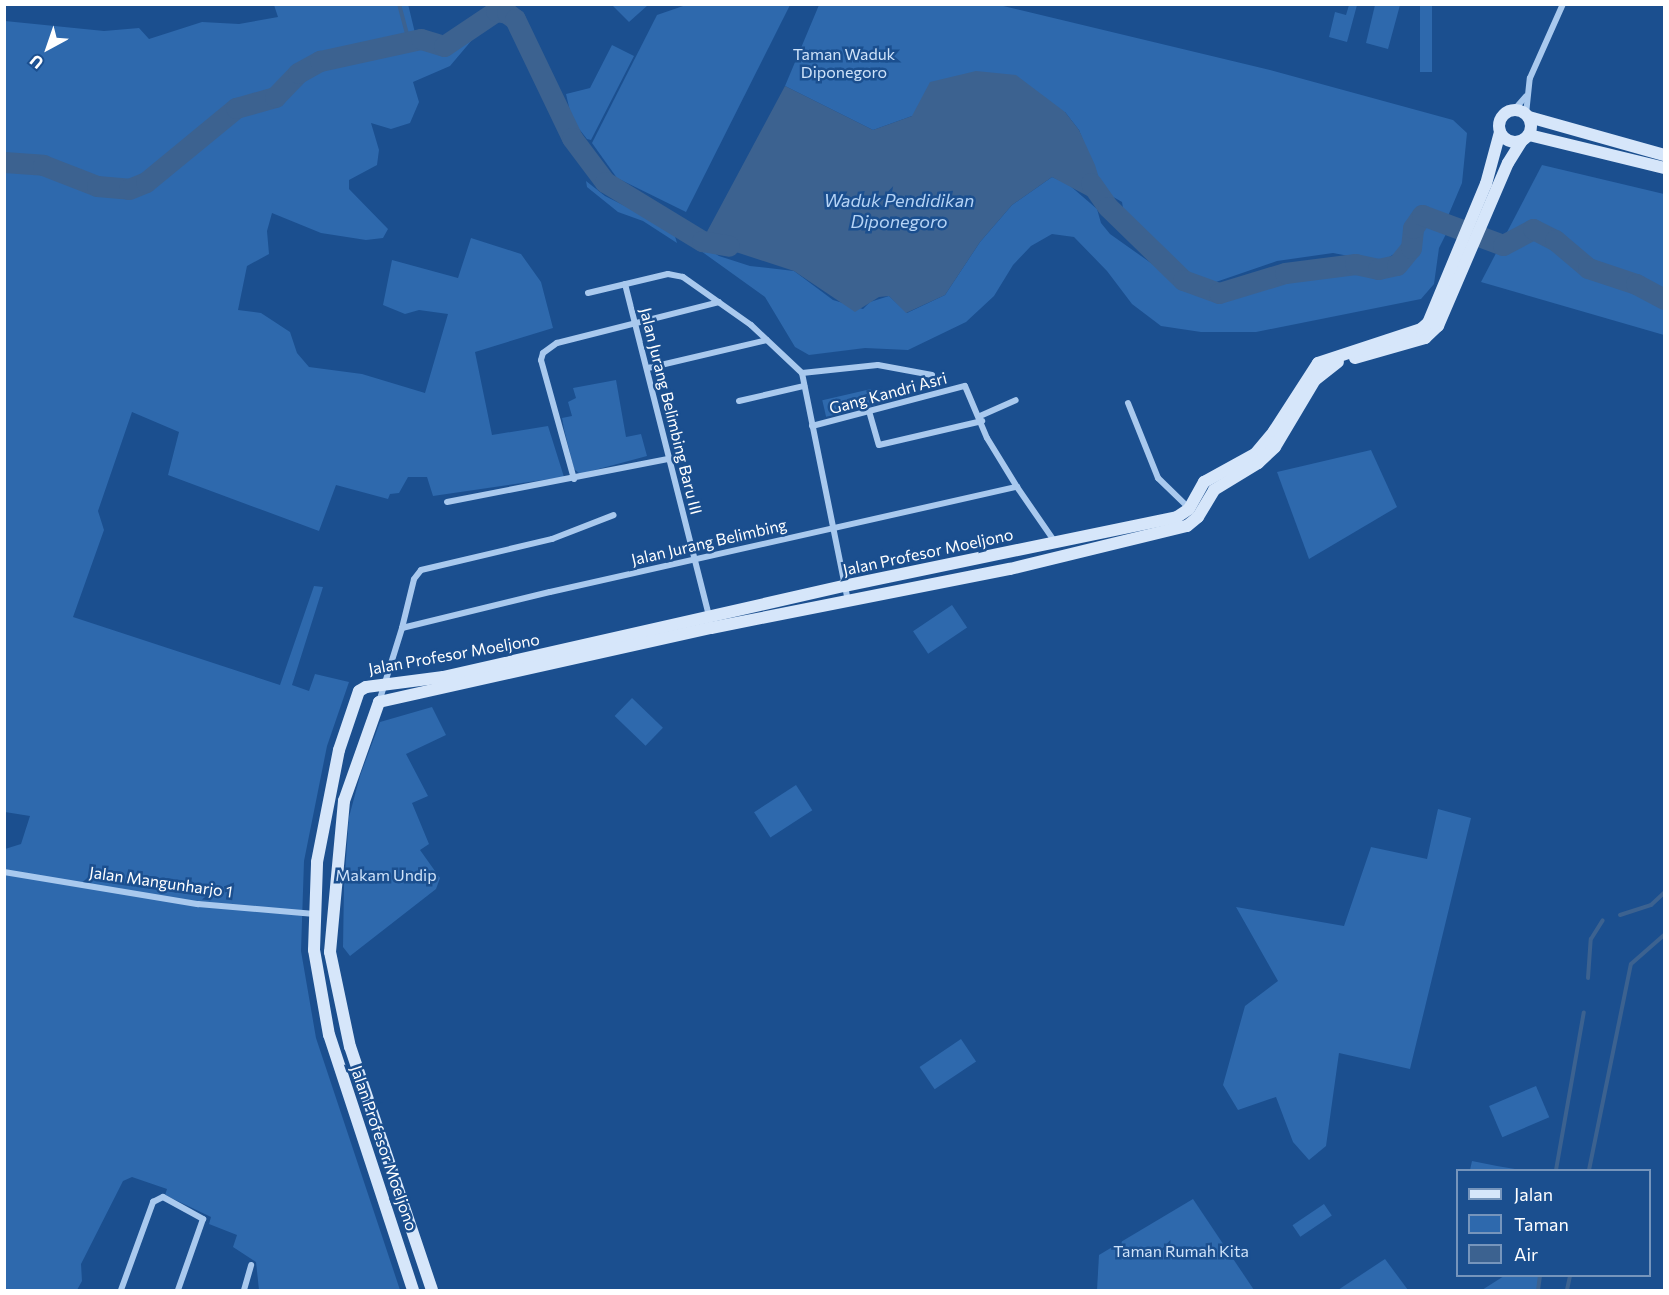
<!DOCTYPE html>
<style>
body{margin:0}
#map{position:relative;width:1669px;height:1295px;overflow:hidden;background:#1b4f8f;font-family:Commissioner,sans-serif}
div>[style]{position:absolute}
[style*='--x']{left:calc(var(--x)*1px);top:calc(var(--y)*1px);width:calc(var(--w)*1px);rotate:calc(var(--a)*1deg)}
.green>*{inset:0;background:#2e69ad;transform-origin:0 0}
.water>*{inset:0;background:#3c6290}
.stream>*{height:4px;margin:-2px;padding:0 2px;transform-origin:2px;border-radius:2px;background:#3c6290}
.river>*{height:21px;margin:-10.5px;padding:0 10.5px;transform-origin:10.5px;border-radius:10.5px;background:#3c6290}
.street>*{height:6px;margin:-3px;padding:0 3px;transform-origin:3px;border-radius:3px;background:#a9c9ee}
.secondary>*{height:12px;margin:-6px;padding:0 6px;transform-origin:6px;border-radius:6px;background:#d6e6fa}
.secondary>.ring{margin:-6px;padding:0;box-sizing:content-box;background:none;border:12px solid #d6e6fa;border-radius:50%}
span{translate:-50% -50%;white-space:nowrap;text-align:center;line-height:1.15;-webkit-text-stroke:5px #1b4f8f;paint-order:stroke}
.park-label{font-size:16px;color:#cfe3fa}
.street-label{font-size:16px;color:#fff}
.water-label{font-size:18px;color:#b5d3f5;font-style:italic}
.frame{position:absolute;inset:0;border:6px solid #fff;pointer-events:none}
.legend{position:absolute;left:1456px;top:1169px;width:195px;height:108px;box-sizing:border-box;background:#1b4f8f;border:2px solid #7695bc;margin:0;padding:8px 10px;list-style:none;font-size:18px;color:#fff}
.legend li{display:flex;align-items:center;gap:12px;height:30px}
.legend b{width:30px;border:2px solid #7695bc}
.north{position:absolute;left:18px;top:18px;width:60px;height:60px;-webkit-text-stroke:4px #1b4f8f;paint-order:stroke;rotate:220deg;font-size:16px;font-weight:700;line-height:24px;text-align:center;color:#fff}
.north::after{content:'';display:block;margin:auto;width:21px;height:27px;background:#fff;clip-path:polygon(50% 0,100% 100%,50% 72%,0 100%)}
</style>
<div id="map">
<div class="green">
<i style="clip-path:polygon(408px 4px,415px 33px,442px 41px,456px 31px,472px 40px,450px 66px,413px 82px,419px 102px,410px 123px,391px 129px,371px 123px,379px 150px,377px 165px,349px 180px,349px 189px,388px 229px,383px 238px,366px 240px,321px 233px,272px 213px,267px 231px,269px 254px,247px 266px,238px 310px,261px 313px,290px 332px,297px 353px,309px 367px,362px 374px,425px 393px,448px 314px,419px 310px,405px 314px,383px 305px,392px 260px,458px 278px,471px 238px,521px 254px,541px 282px,553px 328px,475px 352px,492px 435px,548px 426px,564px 477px,433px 496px,427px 477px,408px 477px,399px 493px,390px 494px,388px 499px,336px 485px,319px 531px,168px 475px,179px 432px,132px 412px,98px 511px,104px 530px,73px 617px,280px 685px,314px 586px,323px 587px,292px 685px,309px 691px,315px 674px,349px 682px,327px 746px,304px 861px,301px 951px,316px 1038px,400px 1290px,259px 1290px,256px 1262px,233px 1247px,237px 1235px,209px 1224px,211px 1217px,165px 1195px,167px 1189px,132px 1177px,123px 1181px,81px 1264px,82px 1281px,77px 1290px,5px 1290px,5px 849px,21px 844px,30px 816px,5px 812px,5px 21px,104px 31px,139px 28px,149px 39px,202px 22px,239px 24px,278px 17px,274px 5px)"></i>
<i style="clip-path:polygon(612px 5px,648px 5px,629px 22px)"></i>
<i style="clip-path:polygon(686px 5px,790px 5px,686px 212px,617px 178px,592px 143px,657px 15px)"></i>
<i style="clip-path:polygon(819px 5px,999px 5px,1270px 70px,1453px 120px,1467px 133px,1462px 183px,1448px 216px,1420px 207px,1407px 228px,1404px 248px,1381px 262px,1333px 253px,1277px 261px,1213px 283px,1195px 279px,1151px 245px,1124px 214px,1122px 202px,1103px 191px,1079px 130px,1065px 112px,912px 116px,873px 130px,785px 86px)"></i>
<i style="clip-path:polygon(1349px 5px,1357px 5px,1347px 42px,1329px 37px,1335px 12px,1346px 15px)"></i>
<i style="clip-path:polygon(1375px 5px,1400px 5px,1388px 49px,1366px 43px)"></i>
<i style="left:1420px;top:5px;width:12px;height:67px"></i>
<i style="clip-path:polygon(612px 45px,634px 56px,591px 140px,587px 139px,572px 120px,566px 94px,590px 88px)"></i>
<i style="clip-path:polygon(1542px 165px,1664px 194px,1664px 335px,1481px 282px)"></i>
<i style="clip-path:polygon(1052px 177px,1068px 184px,1097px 209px,1101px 223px,1110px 234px,1182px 285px,1220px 302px,1283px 279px,1352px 273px,1376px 275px,1398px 270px,1418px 244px,1423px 224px,1448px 230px,1439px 248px,1434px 284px,1421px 299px,1256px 332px,1201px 332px,1161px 326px,1132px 304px,1107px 271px,1074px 237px,1052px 234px,1031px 246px,1013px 265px,994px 296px,966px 322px,908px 350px,865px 348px,809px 355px,795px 347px,765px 297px,687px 241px,689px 237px,719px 256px,750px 266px,794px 271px,833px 300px,863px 309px,870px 302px,889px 296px,907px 313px,945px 295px,980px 242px,1012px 205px)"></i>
<i style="clip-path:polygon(586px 181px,605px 196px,673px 230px,677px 243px,643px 221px,618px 212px,587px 187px)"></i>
<i style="clip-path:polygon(616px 380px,626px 437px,641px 434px,647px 456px,580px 474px,574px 469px,564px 429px,562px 418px,572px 416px,568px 402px,576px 398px,573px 388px)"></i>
<i style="left:871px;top:389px;width:17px;height:50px;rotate:77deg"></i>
<i style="clip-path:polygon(1371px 450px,1397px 507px,1309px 559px,1277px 472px)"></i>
<i style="left:952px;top:605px;width:27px;height:47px;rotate:56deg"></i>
<i style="left:632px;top:698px;width:43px;height:25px;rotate:44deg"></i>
<i style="clip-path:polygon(432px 707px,446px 735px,406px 754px,428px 796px,412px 803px,429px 844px,420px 850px,440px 878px,436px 889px,350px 956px,343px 947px,344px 886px,349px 817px,360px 776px,380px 722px)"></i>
<i style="left:796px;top:785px;width:30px;height:50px;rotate:57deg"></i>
<i style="clip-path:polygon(1438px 809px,1471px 818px,1410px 1069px,1339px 1053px,1326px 1146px,1309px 1160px,1293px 1142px,1276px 1097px,1238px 1110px,1223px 1085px,1245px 1006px,1278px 981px,1236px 907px,1344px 926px,1371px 847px,1427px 859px)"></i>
<i style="left:961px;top:1039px;width:27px;height:50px;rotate:56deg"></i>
<i style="left:1536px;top:1086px;width:34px;height:51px;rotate:67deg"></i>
<i style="clip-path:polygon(1472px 1161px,1497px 1166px,1521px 1170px,1470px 1170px)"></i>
<i style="clip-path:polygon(1193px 1199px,1254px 1290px,1097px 1290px,1099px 1255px)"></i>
<i style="left:1324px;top:1204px;width:14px;height:38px;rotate:56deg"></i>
<i style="clip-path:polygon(1385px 1259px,1408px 1290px,1338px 1290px)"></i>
<i style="clip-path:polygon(1504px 1276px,1540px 1276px,1538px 1290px,1482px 1290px)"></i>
</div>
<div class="water">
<i style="clip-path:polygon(976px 71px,1016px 75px,1065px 112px,1079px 130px,1095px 165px,1108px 207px,1052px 177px,1012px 205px,980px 242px,945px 295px,906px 313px,889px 296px,879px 297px,855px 312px,794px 271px,702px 241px,785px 86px,873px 130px,912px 116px,930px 82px)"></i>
</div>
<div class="stream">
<i style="--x:399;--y:4;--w:39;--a:75"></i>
<i style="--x:1620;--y:915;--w:33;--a:-18"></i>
<i style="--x:1651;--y:905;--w:18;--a:-43"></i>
<i style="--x:1588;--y:978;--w:39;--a:-86"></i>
<i style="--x:1591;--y:939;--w:22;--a:-58"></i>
<i style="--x:1556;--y:1170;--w:160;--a:-80"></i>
<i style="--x:1589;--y:1170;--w:210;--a:-78.5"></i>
<i style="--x:1631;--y:964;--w:44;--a:-41.3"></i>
<i style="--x:1538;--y:1290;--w:14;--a:-82"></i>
<i style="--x:1567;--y:1290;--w:14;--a:-78"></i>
</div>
<div class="river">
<i style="--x:4;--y:162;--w:39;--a:4"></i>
<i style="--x:43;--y:165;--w:58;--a:21.3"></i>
<i style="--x:97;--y:186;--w:32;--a:5"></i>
<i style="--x:129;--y:189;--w:18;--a:-22"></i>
<i style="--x:146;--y:182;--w:117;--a:-39.4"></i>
<i style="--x:236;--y:108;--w:41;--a:-15.8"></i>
<i style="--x:275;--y:97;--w:33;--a:-46"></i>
<i style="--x:298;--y:73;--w:25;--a:-29"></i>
<i style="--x:320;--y:61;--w:103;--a:-12.3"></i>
<i style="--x:421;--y:39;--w:24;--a:17"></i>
<i style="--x:444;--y:46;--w:63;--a:-33.9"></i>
<i style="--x:496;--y:11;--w:11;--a:10"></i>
<i style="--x:507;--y:13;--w:10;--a:37"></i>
<i style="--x:515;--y:19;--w:132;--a:64.4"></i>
<i style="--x:572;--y:138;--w:55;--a:53.1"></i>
<i style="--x:605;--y:182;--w:114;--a:31.3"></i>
<i style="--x:702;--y:241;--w:27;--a:10"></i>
<i style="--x:1091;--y:183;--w:29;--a:55"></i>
<i style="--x:1108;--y:207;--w:105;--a:44.2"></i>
<i style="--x:1183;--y:280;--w:38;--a:20"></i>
<i style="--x:1219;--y:293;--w:69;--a:-16.9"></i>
<i style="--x:1285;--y:273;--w:71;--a:-7.3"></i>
<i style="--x:1355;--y:264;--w:24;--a:12"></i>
<i style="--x:1378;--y:269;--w:19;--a:-12"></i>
<i style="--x:1397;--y:265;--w:22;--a:-51"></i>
<i style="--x:1411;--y:248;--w:20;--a:-84"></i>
<i style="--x:1413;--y:228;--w:16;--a:-55"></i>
<i style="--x:1422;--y:215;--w:86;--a:20.3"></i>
<i style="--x:1503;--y:245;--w:34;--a:-28"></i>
<i style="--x:1533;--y:229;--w:25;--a:27"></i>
<i style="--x:1555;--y:240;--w:43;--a:40.3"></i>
<i style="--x:1588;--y:268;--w:51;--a:18.4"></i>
<i style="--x:1636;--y:284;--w:32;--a:28"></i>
</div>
<div class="street">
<i style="--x:1514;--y:110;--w:18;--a:-49"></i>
<i style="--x:1526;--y:114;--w:36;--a:-84"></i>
<i style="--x:1530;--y:78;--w:81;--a:-66"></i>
<i style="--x:625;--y:284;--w:341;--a:75.8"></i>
<i style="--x:588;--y:293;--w:82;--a:-13.4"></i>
<i style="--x:668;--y:274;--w:15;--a:11"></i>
<i style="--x:683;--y:277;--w:83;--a:35.2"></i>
<i style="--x:751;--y:325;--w:70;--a:43.3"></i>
<i style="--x:802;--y:373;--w:234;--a:78.6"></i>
<i style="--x:648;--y:368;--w:122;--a:-13.2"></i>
<i style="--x:802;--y:373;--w:76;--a:-6"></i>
<i style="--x:878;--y:365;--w:55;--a:10.5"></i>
<i style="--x:739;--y:401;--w:67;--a:-13"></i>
<i style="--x:1128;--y:403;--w:81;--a:68.2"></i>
<i style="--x:1158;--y:478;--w:45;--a:44.1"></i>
<i style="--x:869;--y:411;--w:35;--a:74"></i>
<i style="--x:879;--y:445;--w:106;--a:-13.1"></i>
<i style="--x:980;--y:416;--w:39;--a:-24"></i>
<i style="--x:812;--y:426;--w:158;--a:-14.7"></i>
<i style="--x:965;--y:386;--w:56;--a:67.1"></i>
<i style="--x:987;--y:438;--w:57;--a:58.5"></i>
<i style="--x:574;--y:479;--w:123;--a:-105.5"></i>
<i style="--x:541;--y:360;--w:7;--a:-74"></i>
<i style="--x:543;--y:353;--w:17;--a:-36"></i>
<i style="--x:557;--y:343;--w:167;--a:-14.2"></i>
<i style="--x:447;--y:502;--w:225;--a:-11"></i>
<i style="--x:402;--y:628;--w:50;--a:-76.2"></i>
<i style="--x:414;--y:579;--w:11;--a:-52"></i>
<i style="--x:421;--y:570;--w:135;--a:-13.3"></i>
<i style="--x:552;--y:539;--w:66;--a:-21.2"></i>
<i style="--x:379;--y:702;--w:77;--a:-72.7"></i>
<i style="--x:402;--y:628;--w:152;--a:-13.7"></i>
<i style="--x:550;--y:592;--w:479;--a:-12.7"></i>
<i style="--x:1017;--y:487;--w:67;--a:55.4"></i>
<i style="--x:4;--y:872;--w:197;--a:9.4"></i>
<i style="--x:198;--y:904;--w:117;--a:4.9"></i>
<i style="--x:121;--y:1290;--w:94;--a:-70"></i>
<i style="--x:153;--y:1202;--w:11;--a:-27"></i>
<i style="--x:163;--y:1197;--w:46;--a:28.8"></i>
<i style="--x:203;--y:1219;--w:75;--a:109.4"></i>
<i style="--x:244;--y:1290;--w:26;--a:-74"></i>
</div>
<div class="secondary">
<i class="ring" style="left:1499px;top:110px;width:20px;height:20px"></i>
<i style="--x:1529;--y:117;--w:140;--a:15.7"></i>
<i style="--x:1529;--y:135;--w:139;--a:13.7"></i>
<i style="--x:1355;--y:358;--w:73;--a:-15.9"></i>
<i style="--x:1425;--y:338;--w:18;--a:-43"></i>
<i style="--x:1438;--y:326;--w:177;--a:-66.8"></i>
<i style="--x:1508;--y:163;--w:26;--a:-58"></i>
<i style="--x:413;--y:1290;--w:268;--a:-108.2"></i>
<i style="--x:329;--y:1035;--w:86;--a:-100"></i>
<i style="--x:314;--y:950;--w:88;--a:-88"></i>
<i style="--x:317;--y:862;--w:114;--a:-78.9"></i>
<i style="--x:339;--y:750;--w:62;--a:-71.3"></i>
<i style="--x:359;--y:691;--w:8;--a:-30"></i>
<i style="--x:366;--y:687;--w:78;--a:-7.4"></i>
<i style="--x:443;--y:677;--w:411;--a:-12.8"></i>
<i style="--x:844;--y:586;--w:340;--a:-11.7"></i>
<i style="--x:1177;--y:517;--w:14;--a:-34"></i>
<i style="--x:1189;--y:509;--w:31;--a:-61"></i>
<i style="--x:1204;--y:482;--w:58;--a:-28.8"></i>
<i style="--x:1255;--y:454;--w:30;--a:-50"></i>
<i style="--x:1274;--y:431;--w:81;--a:-57.1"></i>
<i style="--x:1318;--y:363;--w:108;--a:-18.3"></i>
<i style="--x:1421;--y:329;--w:9;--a:-41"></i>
<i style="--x:1428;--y:323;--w:151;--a:-67.4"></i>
<i style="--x:1486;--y:184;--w:54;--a:-74.9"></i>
<i style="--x:432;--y:1290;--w:256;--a:-108.6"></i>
<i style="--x:350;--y:1047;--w:97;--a:-101.9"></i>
<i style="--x:330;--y:952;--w:152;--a:-84.7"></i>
<i style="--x:344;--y:801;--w:105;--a:-70.5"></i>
<i style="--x:379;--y:702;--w:340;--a:-12.6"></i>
<i style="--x:711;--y:628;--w:305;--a:-11.2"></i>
<i style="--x:1010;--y:569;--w:182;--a:-13.7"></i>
<i style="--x:1187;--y:526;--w:14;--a:-39"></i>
<i style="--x:1198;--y:517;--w:31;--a:-59"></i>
<i style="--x:1214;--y:490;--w:52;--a:-31.5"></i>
<i style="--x:1258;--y:463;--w:23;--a:-43"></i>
<i style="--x:1275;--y:447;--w:78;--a:-59.2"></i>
<i style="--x:1315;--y:380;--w:29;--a:-38"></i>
</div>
<div class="park-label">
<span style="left:844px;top:63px">Taman Waduk<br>Diponegoro</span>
<span style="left:386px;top:875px">Makam Undip</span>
<span style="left:1181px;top:1251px">Taman Rumah Kita</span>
</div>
<div class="street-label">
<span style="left:888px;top:393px;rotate:-15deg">Gang Kandri Asri</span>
<span style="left:671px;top:411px;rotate:76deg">Jalan Jurang Belimbing Baru III</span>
<span style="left:709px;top:542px;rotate:-13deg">Jalan Jurang Belimbing</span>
<span style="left:928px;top:552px;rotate:-12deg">Jalan Profesor Moeljono</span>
<span style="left:454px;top:654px;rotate:-10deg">Jalan Profesor Moeljono</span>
<span style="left:161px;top:882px;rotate:8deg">Jalan Mangunharjo 1</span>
<span style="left:384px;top:1148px;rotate:71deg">Jalan Profesor Moeljono</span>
</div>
<div class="water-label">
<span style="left:899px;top:211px">Waduk Pendidikan<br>Diponegoro</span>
</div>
<div class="frame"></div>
<ul class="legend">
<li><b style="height:8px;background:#d6e6fa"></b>Jalan</li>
<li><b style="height:16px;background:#2e69ad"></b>Taman</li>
<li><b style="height:16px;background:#3c6290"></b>Air</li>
</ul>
<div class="north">U</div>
</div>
